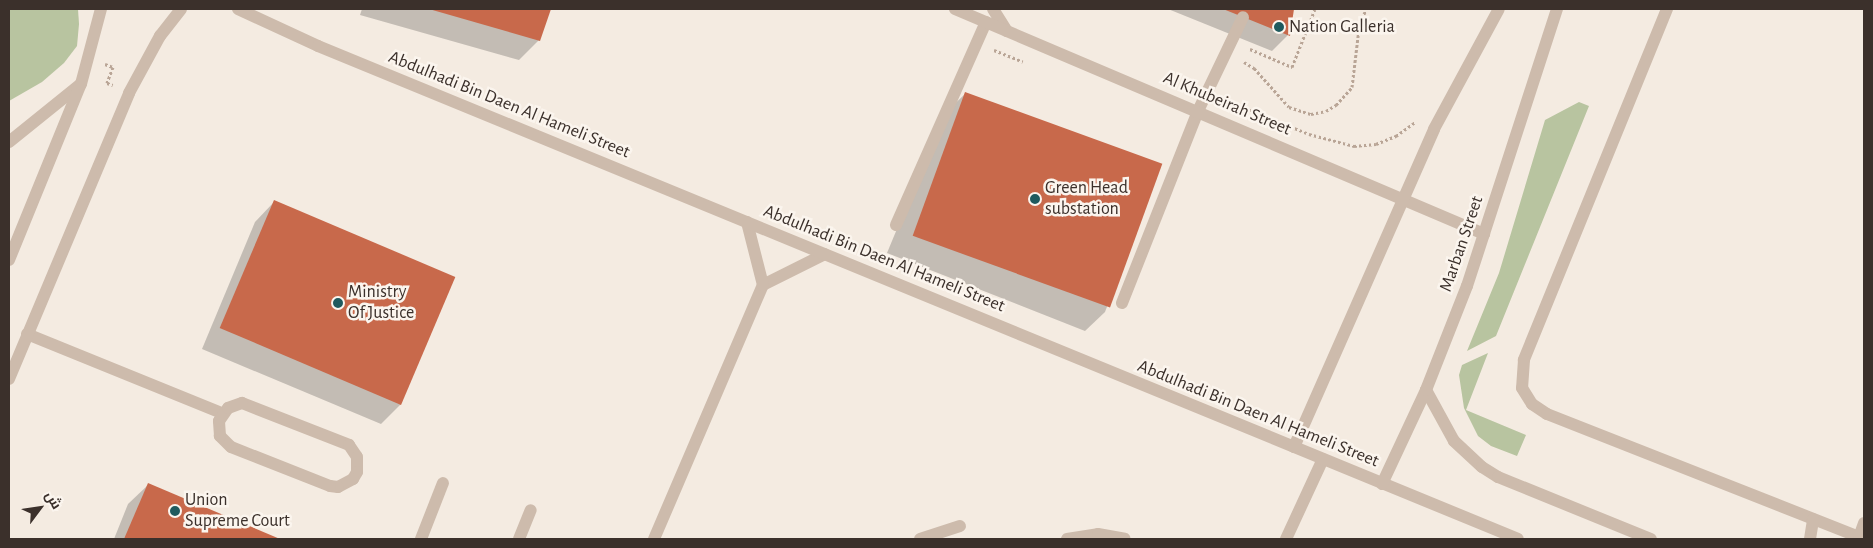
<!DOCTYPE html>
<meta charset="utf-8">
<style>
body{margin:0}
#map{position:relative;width:1873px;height:548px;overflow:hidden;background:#f4ebe1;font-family:"Alegreya Sans",Cairo,sans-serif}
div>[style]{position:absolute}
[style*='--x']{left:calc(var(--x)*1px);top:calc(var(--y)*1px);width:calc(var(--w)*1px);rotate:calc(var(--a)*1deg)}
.green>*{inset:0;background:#b8c4a0}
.shadow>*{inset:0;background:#0003}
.building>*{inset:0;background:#c8694b;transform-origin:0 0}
.path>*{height:3px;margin-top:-1.5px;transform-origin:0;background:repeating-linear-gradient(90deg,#b9a596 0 2.5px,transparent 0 5px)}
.service>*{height:12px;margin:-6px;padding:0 6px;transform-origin:6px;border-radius:6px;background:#cdbbac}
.minor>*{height:12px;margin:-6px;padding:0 6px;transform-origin:6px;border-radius:6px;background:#cdbbac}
.dots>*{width:14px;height:14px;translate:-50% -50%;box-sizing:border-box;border:2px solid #fbf5ee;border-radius:50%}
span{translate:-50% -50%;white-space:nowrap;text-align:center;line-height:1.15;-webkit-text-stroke:5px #fbf5ee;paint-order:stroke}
.poi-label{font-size:18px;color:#3b302b}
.left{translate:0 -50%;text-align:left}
.street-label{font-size:18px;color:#3b302b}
.frame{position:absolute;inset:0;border:10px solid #3b302b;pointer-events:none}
.north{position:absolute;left:15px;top:483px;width:50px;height:50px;-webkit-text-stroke:4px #fbf5ee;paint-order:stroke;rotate:59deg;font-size:14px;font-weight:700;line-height:20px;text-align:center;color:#3b302b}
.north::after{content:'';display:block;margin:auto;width:18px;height:22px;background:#3b302b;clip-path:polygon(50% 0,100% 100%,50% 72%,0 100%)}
</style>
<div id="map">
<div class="green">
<i style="clip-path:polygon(9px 9px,78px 9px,79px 24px,77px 46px,64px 63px,42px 82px,9px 101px)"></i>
<i style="clip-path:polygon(1579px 102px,1589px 106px,1496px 336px,1467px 351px,1499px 273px,1545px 120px)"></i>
<i style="clip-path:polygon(1488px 353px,1466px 410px,1526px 435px,1517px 456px,1491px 446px,1478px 436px,1464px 408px,1459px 375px,1462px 365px)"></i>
</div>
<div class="shadow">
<i style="clip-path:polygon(362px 9px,550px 9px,539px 40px,519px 60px,360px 15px)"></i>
<i style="clip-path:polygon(1168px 9px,1293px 9px,1288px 35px,1272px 51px)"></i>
<i style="clip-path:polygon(965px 94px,1160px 166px,1105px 312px,1085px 331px,887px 253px,945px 113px)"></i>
<i style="clip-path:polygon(274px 202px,401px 404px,381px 424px,202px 349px,255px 222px)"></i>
<i style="clip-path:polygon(148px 485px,277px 539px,114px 539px,128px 504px)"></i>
</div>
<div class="building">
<i style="clip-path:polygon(429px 9px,551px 9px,540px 41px)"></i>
<i style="clip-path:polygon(1223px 9px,1294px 9px,1290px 36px,1243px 17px)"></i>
<i style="left:965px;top:92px;width:210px;height:153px;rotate:20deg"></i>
<i style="left:274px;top:200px;width:197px;height:139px;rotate:23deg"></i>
<i style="clip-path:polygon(148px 483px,280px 539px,124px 539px)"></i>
</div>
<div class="path">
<i style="--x:1250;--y:49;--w:46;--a:23.2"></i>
<i style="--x:1292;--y:67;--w:62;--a:-68.4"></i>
<i style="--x:994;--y:50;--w:31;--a:22"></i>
<i style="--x:1244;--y:62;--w:12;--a:31"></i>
<i style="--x:1254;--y:68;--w:52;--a:48.1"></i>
<i style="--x:1289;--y:107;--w:23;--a:18"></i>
<i style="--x:1311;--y:114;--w:15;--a:-11"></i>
<i style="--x:1326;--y:111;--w:12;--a:-31"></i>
<i style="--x:1336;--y:105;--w:24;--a:-48"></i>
<i style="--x:1352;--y:87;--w:59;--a:-83.2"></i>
<i style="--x:1359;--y:28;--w:20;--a:-70"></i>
<i style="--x:105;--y:64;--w:9;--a:21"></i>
<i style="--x:113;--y:67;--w:17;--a:111"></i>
<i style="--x:107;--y:83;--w:6;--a:18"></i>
<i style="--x:1227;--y:96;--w:7;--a:63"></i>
<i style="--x:1230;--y:102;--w:85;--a:22.1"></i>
<i style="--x:1309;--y:134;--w:47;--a:14.9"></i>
<i style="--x:1354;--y:146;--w:22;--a:-5"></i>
<i style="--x:1376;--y:144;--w:22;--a:-22"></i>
<i style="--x:1396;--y:136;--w:24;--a:-36"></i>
</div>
<div class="service">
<i style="--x:993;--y:9;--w:26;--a:58"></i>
<i style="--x:1667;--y:9;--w:379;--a:112.2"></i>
<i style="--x:1524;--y:360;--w:28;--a:94"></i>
<i style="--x:1522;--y:388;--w:19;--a:58"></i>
<i style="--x:1532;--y:404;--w:18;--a:34"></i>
<i style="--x:1547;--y:414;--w:341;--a:21.5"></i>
<i style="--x:9;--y:142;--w:92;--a:-38.9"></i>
<i style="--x:896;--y:225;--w:222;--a:-66.1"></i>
<i style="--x:763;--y:285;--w:69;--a:-26.6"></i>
<i style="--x:1122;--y:303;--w:206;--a:-68.4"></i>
<i style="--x:1198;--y:111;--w:104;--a:-64.4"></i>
<i style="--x:27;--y:334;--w:210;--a:22.1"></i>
<i style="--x:242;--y:403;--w:115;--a:21.4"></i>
<i style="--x:349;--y:445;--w:14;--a:56"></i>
<i style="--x:357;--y:457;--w:15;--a:90"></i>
<i style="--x:357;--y:472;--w:8;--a:120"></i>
<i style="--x:353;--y:479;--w:17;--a:152"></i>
<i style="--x:338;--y:487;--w:8;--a:-173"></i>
<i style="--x:330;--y:486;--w:106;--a:-158.5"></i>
<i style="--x:231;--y:447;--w:16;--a:-135"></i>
<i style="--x:220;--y:436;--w:15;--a:-94"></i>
<i style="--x:219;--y:421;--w:16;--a:-55"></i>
<i style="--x:228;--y:408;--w:15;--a:-20"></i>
<i style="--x:1859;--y:537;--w:15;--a:-70"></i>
<i style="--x:421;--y:539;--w:60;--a:-68.6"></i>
<i style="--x:519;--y:539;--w:31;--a:-68"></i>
<i style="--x:654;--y:539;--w:276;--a:-66.8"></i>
<i style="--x:763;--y:285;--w:65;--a:-104.3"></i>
<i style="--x:920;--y:539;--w:42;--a:-18"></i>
<i style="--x:1067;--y:539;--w:31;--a:-9"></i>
<i style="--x:1098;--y:534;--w:27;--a:10"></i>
<i style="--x:1286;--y:539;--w:88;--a:-65.2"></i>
</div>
<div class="minor">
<i style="--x:238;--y:9;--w:88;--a:24.8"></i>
<i style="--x:318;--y:46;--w:1297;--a:22.33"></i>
<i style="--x:955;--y:9;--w:575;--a:23.04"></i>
<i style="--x:9;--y:260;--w:190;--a:-67.8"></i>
<i style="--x:81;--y:84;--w:78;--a:-75.1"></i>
<i style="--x:9;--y:379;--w:310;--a:-67.2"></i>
<i style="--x:129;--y:93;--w:65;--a:-61.5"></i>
<i style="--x:160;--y:36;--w:34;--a:-52"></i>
<i style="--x:1426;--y:390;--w:58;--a:61.2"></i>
<i style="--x:1454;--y:441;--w:38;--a:43"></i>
<i style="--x:1482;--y:467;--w:19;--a:32"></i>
<i style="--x:1498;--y:477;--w:165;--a:22.1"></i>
<i style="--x:1294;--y:447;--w:347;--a:-66.2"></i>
<i style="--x:1434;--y:129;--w:136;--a:-61.6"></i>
<i style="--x:1382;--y:484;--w:104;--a:-64.9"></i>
<i style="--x:1426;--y:390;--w:112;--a:-68.5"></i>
<i style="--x:1467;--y:286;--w:291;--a:-72"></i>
<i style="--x:1810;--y:539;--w:20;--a:-81"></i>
</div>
<div class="dots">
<i style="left:1279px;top:27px;background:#1f5a5e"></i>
<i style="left:1035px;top:199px;background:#1f5a5e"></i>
<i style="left:338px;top:303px;background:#1f5a5e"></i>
<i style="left:175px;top:511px;background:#1f5a5e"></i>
</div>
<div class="poi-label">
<span class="left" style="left:1289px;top:27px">Nation Galleria</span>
<span class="left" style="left:1045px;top:199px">Green Head<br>substation</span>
<span class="left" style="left:348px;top:303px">Ministry<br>Of Justice</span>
<span class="left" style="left:185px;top:511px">Union<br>Supreme Court</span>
</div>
<div class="street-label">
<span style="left:1227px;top:104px;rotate:23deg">Al Khubeirah Street</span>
<span style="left:509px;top:105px;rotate:22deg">Abdulhadi Bin Daen Al Hameli Street</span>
<span style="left:1462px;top:244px;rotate:-71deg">Marban Street</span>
<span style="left:884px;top:259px;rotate:22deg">Abdulhadi Bin Daen Al Hameli Street</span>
<span style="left:1258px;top:414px;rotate:22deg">Abdulhadi Bin Daen Al Hameli Street</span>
</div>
<div class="frame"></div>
<div class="north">ش</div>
</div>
